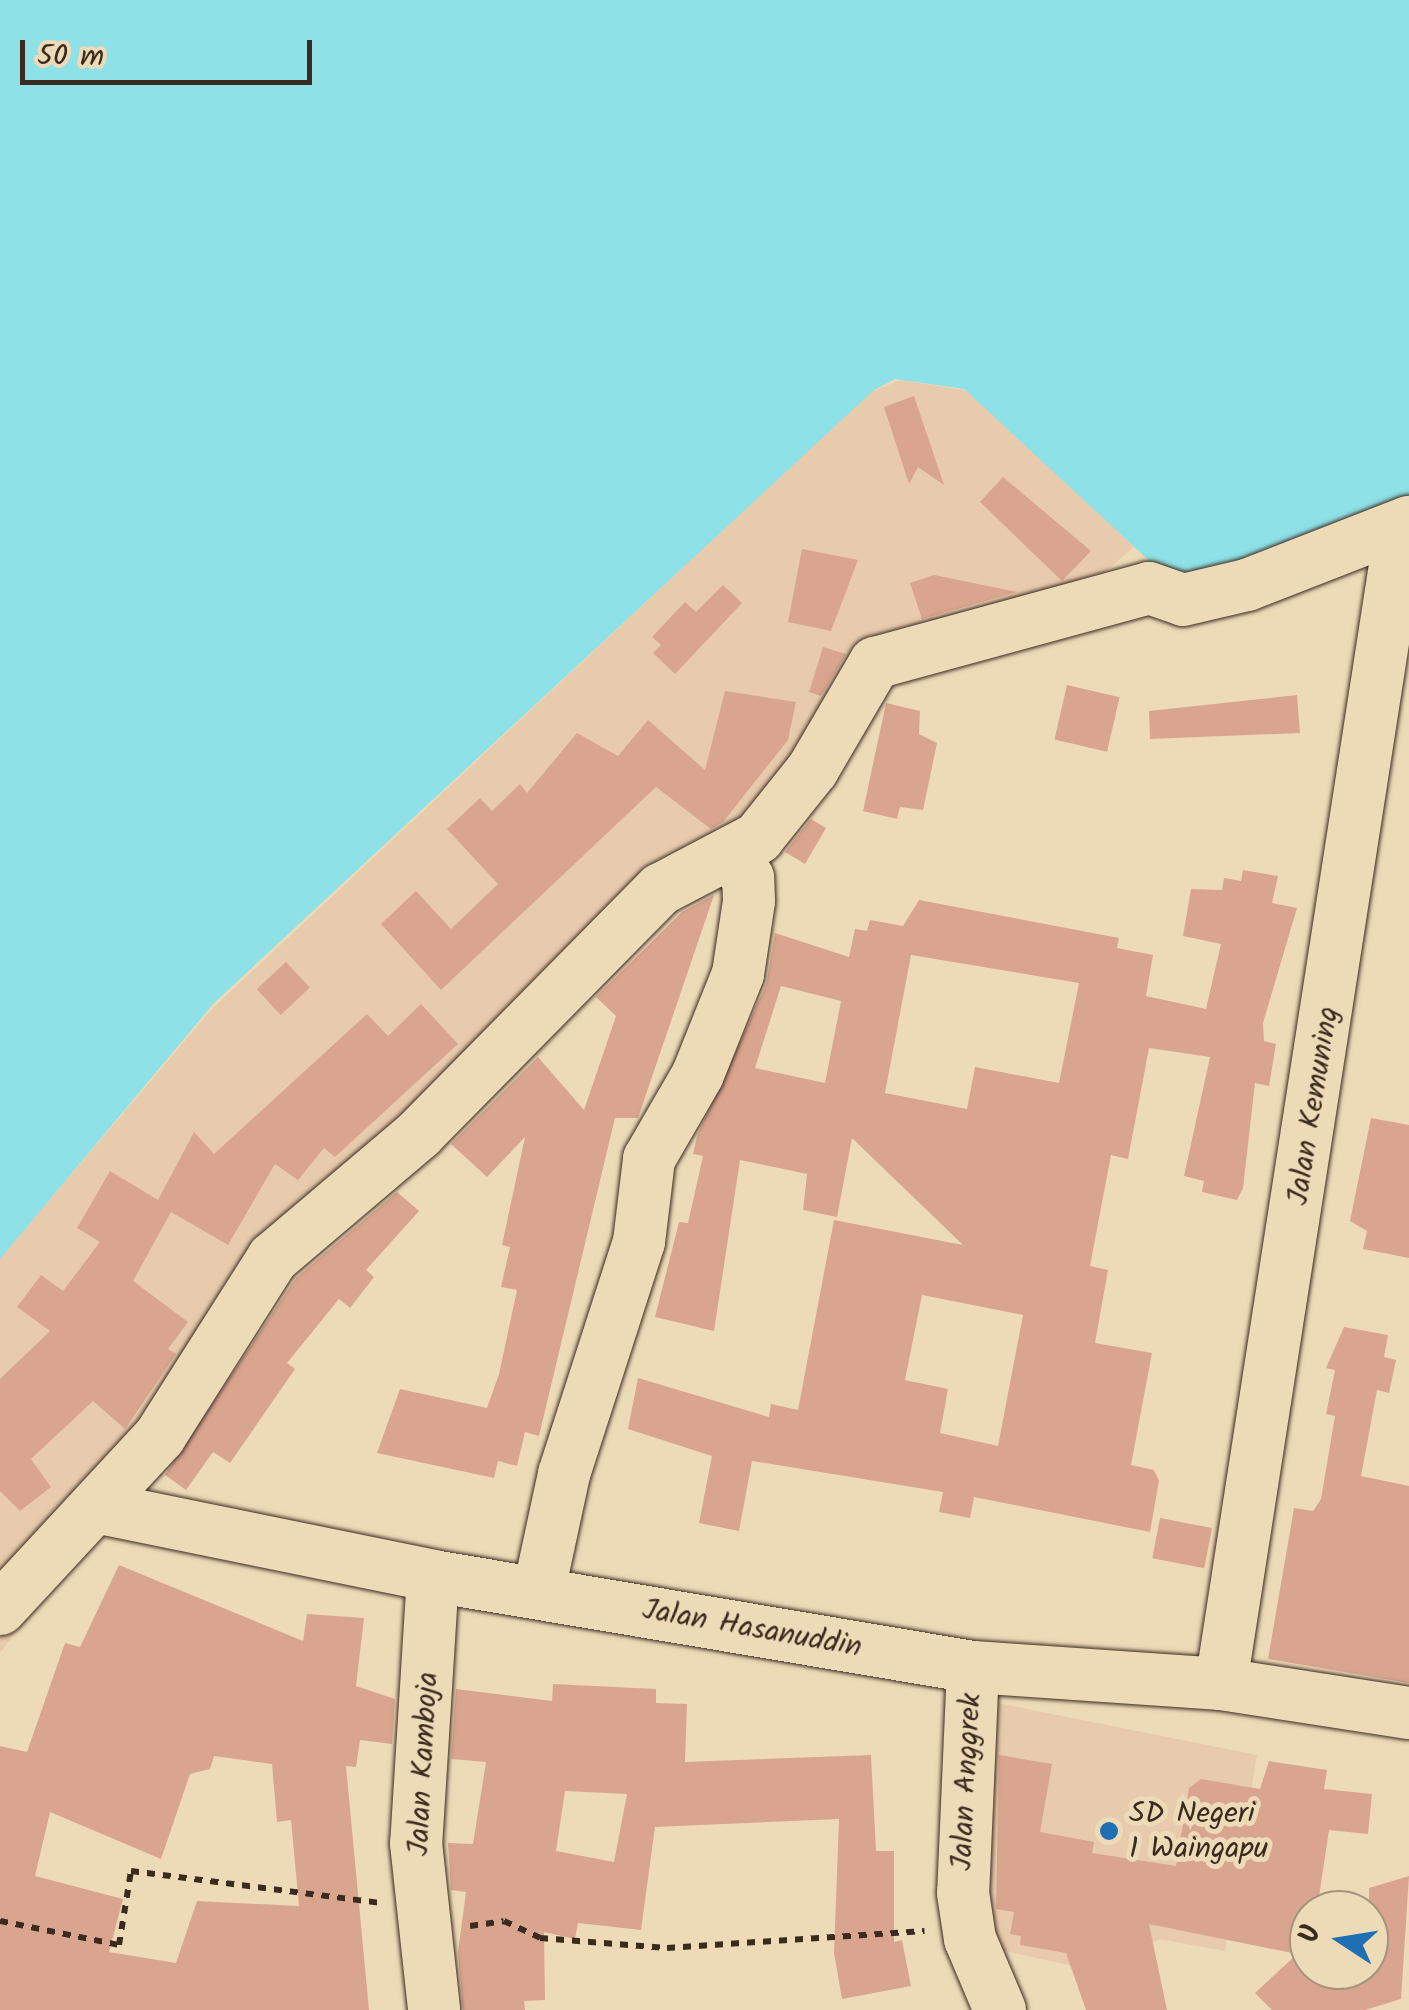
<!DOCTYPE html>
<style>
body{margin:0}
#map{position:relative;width:1409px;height:2010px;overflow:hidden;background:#eddbb8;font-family:Kalam,sans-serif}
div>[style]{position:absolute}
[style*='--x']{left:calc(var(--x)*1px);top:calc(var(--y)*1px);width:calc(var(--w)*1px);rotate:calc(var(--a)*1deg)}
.built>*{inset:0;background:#e7cbac}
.water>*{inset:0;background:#8fe1e8}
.building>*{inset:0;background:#daa58f;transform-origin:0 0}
.path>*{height:6px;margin-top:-3px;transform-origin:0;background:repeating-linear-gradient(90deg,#3b2a1e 0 8px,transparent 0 16px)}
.roads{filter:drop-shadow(0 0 2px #3b2a1e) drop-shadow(0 0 2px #3b2a1e)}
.minor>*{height:52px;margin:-26px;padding:0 26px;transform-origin:26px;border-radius:26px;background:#eddbb8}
.dots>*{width:28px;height:28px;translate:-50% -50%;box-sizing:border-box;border:5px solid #eddbb8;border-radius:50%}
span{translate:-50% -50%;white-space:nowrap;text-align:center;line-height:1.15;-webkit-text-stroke:10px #eddbb8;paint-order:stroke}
.street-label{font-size:30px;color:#3b2a1e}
.poi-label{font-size:30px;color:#3b2a1e}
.left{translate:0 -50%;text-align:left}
.north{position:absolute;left:1289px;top:1890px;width:100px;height:100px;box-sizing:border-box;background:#eddbb8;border:2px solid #a6947a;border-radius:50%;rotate:282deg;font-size:28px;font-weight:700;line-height:40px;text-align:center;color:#3b2a1e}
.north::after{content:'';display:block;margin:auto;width:35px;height:45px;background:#1f6fb2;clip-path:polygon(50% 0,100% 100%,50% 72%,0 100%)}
.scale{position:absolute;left:20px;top:40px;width:292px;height:45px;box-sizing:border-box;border:5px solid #3b2a1e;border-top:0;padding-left:12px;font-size:30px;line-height:35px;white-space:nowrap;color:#3b2a1e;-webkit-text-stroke:8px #eddbb8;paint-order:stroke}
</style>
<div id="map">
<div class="built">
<i style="clip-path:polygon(901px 380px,964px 390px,991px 409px,1134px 547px,1100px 576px,889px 683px,688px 893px,308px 1246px,0 1653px,0 1258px,211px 1010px,870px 392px)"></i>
<i style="clip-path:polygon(978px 1699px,1257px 1755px,1225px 1951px,1159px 1939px,1123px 1961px,1077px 1967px,991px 1948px)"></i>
</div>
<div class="water">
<i style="clip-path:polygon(0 0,1409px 0,1409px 520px,1169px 579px,964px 389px,895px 379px,874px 390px,214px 1003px,0 1259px)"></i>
</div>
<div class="building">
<i style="clip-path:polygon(914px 396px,944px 485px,918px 467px,909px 484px,884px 407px)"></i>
<i style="clip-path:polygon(1003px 477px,1091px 551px,1062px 581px,980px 502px)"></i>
<i style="clip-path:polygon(802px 549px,858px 560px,831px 631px,788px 622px)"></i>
<i style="clip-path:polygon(934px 575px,1017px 592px,922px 619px,910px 583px)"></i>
<i style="clip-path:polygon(723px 585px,742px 603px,675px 674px,653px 653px,661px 645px,652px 637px,685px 602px,696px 612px)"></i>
<i style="clip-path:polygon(823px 647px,846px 654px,821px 696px,809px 692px)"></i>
<i style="left:1067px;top:685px;width:54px;height:56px;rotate:13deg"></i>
<i style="clip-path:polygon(725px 691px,796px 702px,788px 740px,723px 822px,711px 829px,656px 787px,441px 990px,381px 924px,416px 891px,451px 929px,498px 884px,447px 829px,480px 798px,492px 811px,520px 784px,527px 793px,577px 733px,618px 756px,648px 720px,705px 770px)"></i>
<i style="clip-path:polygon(1297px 695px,1300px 733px,1150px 739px,1149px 711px)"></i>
<i style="clip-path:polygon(886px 703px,920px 711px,919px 734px,937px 743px,923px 810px,900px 807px,897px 819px,863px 811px)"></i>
<i style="clip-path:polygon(811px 819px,826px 828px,805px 864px,785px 852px)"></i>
<i style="clip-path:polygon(evenodd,1243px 870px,1278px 876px,1272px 903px,1297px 908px,1263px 1023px,1264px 1041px,1276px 1044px,1269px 1086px,1255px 1083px,1243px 1188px,1237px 1200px,1202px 1192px,1204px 1181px,1184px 1176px,1210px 1057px,1149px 1048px,1128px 1159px,1111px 1155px,1090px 1266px,1108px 1270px,1095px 1343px,1152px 1353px,1131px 1465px,1154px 1470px,1159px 1481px,1150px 1532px,974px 1497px,970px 1518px,939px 1512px,943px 1492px,752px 1461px,739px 1531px,699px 1523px,712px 1456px,628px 1429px,638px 1378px,769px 1417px,771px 1404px,798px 1410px,834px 1220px,963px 1245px,852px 1138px,837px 1217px,803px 1210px,807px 1174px,740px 1160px,714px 1331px,655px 1317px,679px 1222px,688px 1223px,703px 1156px,693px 1154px,697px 1136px,766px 985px,775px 933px,849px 957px,855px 929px,867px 931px,870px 920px,903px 926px,919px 900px,1119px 938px,1117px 948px,1153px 955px,1146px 996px,1206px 1009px,1221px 944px,1183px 936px,1191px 889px,1222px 890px,1224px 878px,1241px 881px,1243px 870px,911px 955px,1079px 983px,1059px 1083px,975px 1067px,967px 1109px,885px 1093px,911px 955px,1243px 870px,781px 986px,841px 1001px,825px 1083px,755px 1068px,781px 986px,1243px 870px,922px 1295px,1023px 1315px,998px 1446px,940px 1433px,948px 1389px,905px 1380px,922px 1295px)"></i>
<i style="clip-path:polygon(714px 895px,638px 1118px,615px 1118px,539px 1436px,525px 1432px,517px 1466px,498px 1461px,494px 1478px,377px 1453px,400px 1389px,487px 1408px,499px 1374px,517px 1290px,501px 1287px,510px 1247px,502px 1245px,525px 1137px,487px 1177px,451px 1144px,538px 1057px,584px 1110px,616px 1016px,596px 997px,682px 912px)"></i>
<i style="left:286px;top:962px;width:35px;height:40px;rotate:47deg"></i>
<i style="clip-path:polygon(421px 1004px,458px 1044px,335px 1157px,324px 1148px,298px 1180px,275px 1164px,228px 1245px,171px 1212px,133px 1281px,188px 1322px,168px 1349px,176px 1354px,125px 1429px,93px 1401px,31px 1459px,51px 1487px,20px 1511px,0 1491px,0 1379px,50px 1331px,17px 1307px,41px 1275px,63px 1291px,100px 1242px,77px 1228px,110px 1171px,158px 1200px,194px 1132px,214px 1154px,367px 1014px,388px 1036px)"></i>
<i style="clip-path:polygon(1371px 1118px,1409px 1125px,1409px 1258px,1363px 1249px,1367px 1231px,1350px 1221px)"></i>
<i style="clip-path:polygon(397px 1192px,419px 1211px,366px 1270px,374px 1277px,350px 1308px,339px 1299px,287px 1363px,295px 1369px,230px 1463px,213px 1452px,186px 1490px,165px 1475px,296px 1278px)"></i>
<i style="clip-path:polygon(1344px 1327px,1388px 1335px,1384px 1357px,1396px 1360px,1389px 1393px,1377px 1390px,1361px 1476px,1409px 1486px,1409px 1683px,1268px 1659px,1294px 1508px,1313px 1511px,1321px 1499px,1335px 1416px,1326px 1414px,1335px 1370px,1326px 1368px)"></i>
<i style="left:1160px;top:1518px;width:53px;height:41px;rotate:11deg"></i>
<i style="clip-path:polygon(evenodd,119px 1565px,303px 1641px,307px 1614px,364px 1618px,356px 1686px,395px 1699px,392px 1744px,360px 1740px,356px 1767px,346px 1766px,369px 2010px,0 2010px,0 1746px,27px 1752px,65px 1643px,80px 1647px,119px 1565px,214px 1756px,272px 1764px,277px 1822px,291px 1820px,299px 1906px,197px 1901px,176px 1963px,109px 1952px,123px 1899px,35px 1876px,50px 1812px,161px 1859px,190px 1774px,210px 1769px,214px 1756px)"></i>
<i style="clip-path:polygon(evenodd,553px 1684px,656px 1689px,656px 1703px,687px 1704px,685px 1762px,871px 1755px,876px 1851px,894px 1851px,894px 1942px,902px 1940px,911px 1986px,842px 1999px,834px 1953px,839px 1819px,655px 1827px,641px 1930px,578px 1923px,575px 1939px,544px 1932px,545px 2000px,524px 2001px,525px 2010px,463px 2010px,458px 1952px,466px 1892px,451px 1890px,448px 1843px,473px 1844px,486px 1762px,451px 1759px,456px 1689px,552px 1701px,553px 1684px,565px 1791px,627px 1794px,614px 1862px,556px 1851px,565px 1791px)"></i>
<i style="clip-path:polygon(999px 1755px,1052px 1764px,1040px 1832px,1094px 1842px,1092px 1853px,1176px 1866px,1189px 1788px,1201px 1779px,1260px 1789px,1269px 1761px,1327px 1770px,1324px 1789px,1372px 1794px,1368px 1834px,1329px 1830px,1317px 1910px,1309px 1910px,1309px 1970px,1369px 1970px,1369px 1888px,1409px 1876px,1401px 1999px,1365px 2010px,1272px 2010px,1255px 1993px,1297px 1954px,1149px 1924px,1167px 2010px,1086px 2010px,1066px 1953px,1020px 1945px,1021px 1936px,1010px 1934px,1014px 1912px,996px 1909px)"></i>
</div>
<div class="path">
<i style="--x:0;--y:1921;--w:121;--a:11.4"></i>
<i style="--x:119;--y:1945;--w:75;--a:-80.8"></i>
<i style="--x:131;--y:1871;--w:251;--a:7.3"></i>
<i style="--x:470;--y:1926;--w:34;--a:-8"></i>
<i style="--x:504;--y:1921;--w:40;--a:25"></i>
<i style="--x:540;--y:1938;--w:127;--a:4.5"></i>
<i style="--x:667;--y:1948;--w:258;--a:-3.8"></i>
</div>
<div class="roads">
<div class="minor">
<i style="--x:100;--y:1508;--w:340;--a:11.5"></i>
<i style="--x:433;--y:1576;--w:548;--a:9.57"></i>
<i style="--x:973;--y:1667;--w:249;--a:3.9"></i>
<i style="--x:1221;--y:1684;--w:190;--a:8.8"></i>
<i style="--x:433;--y:1576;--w:268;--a:93.6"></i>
<i style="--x:416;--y:1843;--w:168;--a:83.8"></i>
<i style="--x:539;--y:1590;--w:119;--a:-77.8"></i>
<i style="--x:564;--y:1474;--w:244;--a:-72.1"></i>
<i style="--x:639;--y:1242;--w:84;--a:-83.1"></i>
<i style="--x:649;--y:1159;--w:98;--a:-60"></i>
<i style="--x:698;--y:1074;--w:108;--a:-68.2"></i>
<i style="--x:738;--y:974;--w:74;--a:-81.4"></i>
<i style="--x:749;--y:901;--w:23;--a:-92"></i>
<i style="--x:748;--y:878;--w:29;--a:-128"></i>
<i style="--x:0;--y:1609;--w:236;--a:-47.2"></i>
<i style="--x:160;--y:1436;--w:211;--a:-57.6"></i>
<i style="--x:273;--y:1258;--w:192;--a:-40.3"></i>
<i style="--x:419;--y:1134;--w:344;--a:-45.4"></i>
<i style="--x:661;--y:889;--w:110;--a:-27.7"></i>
<i style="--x:758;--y:838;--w:88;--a:-51.4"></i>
<i style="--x:813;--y:769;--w:123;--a:-59.7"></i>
<i style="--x:875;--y:663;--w:284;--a:-15.3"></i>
<i style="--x:1149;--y:588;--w:36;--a:19"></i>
<i style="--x:1183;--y:600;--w:66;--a:-13.2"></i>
<i style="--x:1247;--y:585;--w:174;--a:-21.3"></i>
<i style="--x:973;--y:1667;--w:226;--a:92.5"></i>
<i style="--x:963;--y:1893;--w:47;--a:81.3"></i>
<i style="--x:970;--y:1939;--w:77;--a:67.1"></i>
<i style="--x:1221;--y:1684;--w:1171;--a:-81.16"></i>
</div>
</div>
<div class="dots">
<i style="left:1109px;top:1831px;background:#1f6fb2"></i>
</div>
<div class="street-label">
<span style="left:1314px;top:1106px;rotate:-81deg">Jalan Kemuning</span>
<span style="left:752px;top:1629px;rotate:10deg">Jalan Hasanuddin</span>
<span style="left:424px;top:1764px;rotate:-87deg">Jalan Kamboja</span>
<span style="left:967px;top:1782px;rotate:-87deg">Jalan Anggrek</span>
</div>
<div class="poi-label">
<span class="left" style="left:1129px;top:1831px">SD Negeri<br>1 Waingapu</span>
</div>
<div class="north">U</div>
<div class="scale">50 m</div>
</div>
